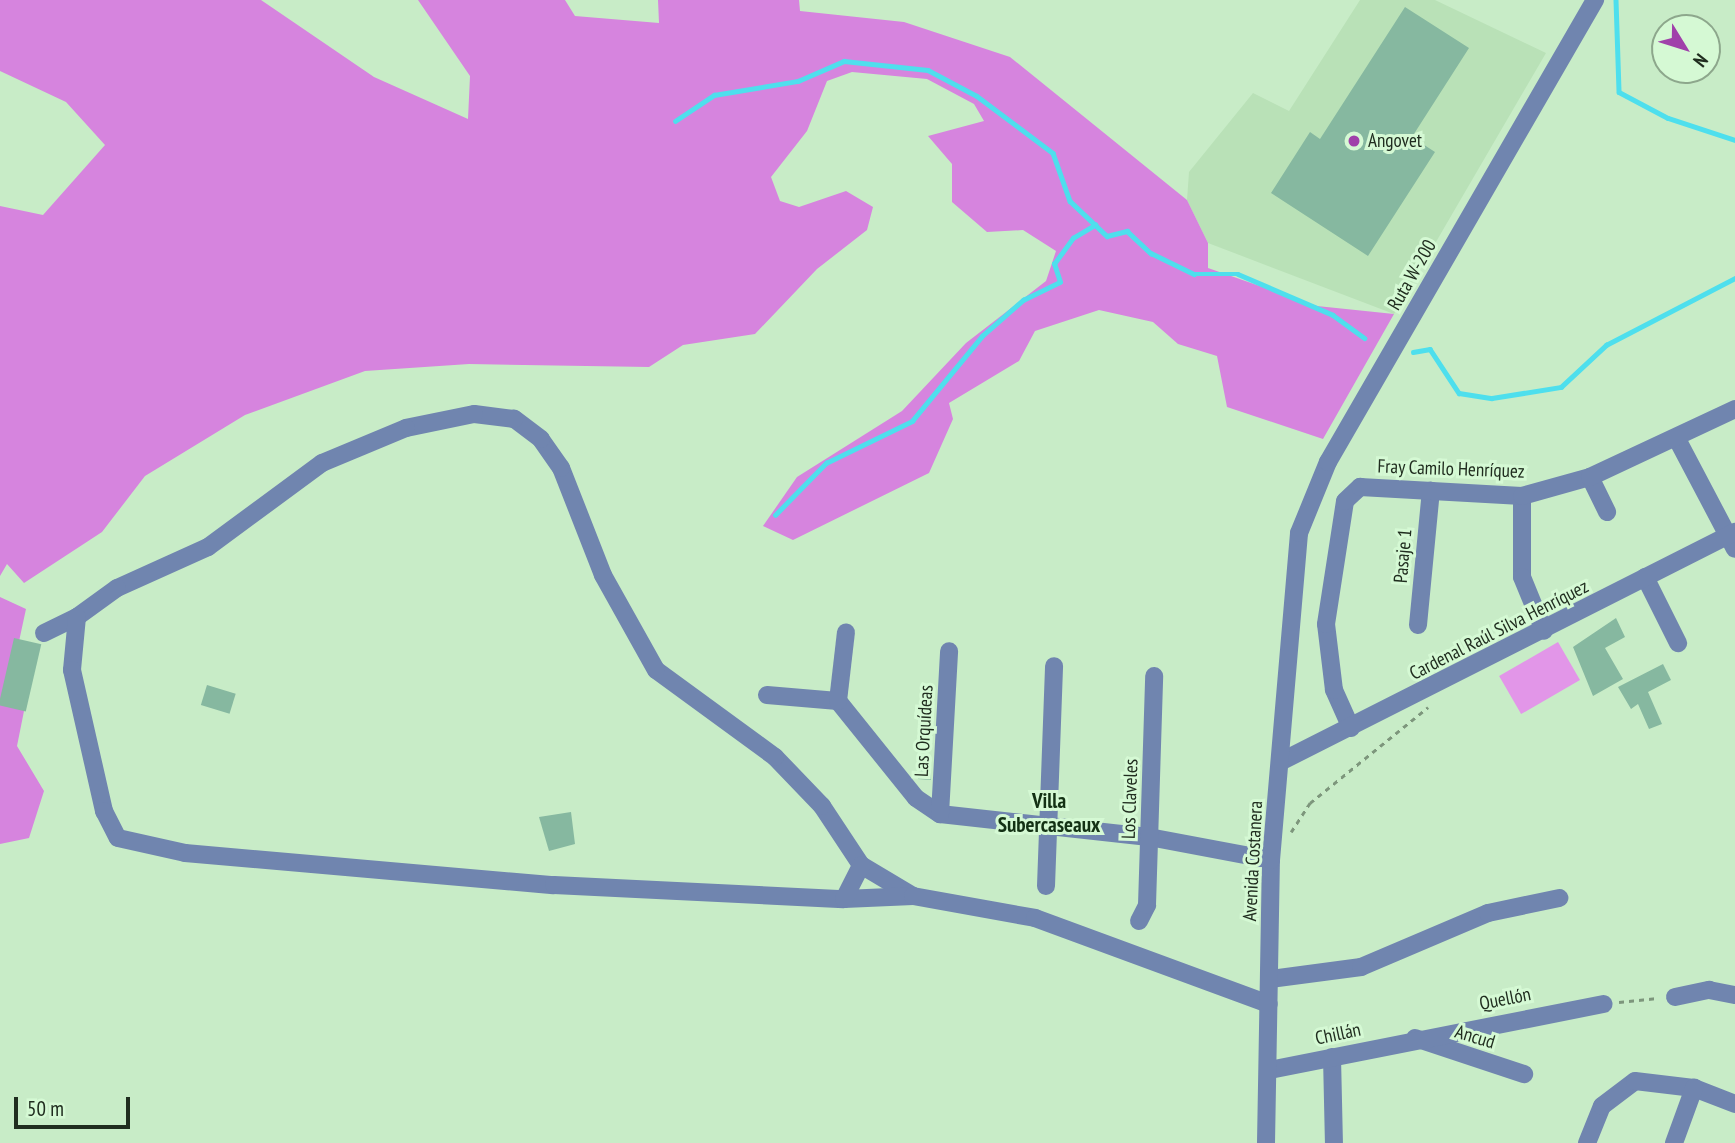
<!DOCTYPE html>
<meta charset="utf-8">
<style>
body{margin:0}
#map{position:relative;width:1735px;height:1143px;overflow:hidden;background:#c8ecc7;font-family:"PT Sans Narrow",sans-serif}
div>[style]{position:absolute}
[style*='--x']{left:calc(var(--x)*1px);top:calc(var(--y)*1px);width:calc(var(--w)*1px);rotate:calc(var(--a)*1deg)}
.built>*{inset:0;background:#b9e1b7}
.green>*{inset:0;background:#e296e8;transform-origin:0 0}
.forest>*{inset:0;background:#d684de}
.stream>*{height:4.5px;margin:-2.25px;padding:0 2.25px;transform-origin:2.25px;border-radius:2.25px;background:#4edfed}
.building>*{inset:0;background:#86b8a0;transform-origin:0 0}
.path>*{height:2.5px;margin-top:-1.25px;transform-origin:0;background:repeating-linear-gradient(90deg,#7d967c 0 5px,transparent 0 10px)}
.minor>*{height:18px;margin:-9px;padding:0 9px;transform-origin:9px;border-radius:9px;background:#7085af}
.dots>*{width:19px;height:19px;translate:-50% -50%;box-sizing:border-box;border:4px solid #d5f9d4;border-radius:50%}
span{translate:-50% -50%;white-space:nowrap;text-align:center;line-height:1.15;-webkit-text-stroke:6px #d5f9d4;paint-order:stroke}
.poi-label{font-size:19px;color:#202d1f}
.left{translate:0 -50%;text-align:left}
.street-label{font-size:19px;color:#202d1f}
.neighbourhood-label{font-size:21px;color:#133114;font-weight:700}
.north{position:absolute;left:1651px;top:14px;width:70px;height:70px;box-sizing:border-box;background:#d5f9d4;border:2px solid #8da78c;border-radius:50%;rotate:128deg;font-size:19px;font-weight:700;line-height:28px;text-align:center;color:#202d1f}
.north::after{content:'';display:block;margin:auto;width:24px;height:32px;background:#a041aa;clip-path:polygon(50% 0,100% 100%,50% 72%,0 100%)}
.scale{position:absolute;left:14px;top:1097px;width:116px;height:32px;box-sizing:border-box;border:4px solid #202d1f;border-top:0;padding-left:9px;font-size:21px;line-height:24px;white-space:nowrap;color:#202d1f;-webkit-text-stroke:5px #d5f9d4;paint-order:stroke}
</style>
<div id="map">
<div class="built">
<i style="clip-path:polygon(1360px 0,1435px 0,1546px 53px,1394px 314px,1208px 243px,1187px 200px,1189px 172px,1253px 93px,1289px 111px)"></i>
</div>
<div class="green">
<i style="left:1558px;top:642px;width:44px;height:68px;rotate:60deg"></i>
</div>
<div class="forest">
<i style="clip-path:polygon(0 0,261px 0,374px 77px,468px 119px,470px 76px,418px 0,565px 0,575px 16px,659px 23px,658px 0,799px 0,800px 11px,904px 22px,1010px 57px,1187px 200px,1208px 243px,1208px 268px,1317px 306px,1394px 314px,1323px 439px,1227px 407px,1217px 356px,1178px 344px,1153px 322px,1099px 310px,1035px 331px,1019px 361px,949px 403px,953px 419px,929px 473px,793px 540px,763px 526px,797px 477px,902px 411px,966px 343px,1046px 281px,1056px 251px,1023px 230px,987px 232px,952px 202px,952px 164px,928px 136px,984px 121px,974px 104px,927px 79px,852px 72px,827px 81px,807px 131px,771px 177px,780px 201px,799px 207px,846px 191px,873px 207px,867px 230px,817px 269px,755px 334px,683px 345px,649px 367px,469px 364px,365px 371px,245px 415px,145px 476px,102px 532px,24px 583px,7px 564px,0 576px,0 206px,43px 215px,105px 145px,66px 102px,0 71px)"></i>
<i style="clip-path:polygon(0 597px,26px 609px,18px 646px,28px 691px,17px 746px,44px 791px,29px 838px,0 844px)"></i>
</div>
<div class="stream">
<i style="--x:1616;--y:0;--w:92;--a:88.1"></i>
<i style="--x:1619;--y:92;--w:55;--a:28"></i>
<i style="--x:1668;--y:118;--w:71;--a:18.2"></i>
<i style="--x:675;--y:121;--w:47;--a:-33.7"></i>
<i style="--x:714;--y:95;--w:85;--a:-9.5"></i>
<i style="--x:798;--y:81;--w:50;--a:-23.5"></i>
<i style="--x:844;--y:61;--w:84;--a:6.1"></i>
<i style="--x:928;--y:70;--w:55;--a:28"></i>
<i style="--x:977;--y:96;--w:95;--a:36.9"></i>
<i style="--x:1053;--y:153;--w:51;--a:70.5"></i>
<i style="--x:1070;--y:201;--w:51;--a:43.4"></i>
<i style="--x:1107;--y:236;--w:21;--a:-14"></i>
<i style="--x:1127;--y:231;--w:33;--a:43"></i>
<i style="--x:1151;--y:253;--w:48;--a:26"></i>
<i style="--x:1194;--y:274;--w:44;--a:0"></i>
<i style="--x:1238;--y:274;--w:103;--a:23.3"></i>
<i style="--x:1333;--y:315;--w:39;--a:36"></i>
<i style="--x:1413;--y:352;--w:17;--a:-10"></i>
<i style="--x:1430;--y:349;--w:53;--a:56.6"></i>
<i style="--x:1459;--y:393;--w:33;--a:9"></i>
<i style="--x:1492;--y:398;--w:70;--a:-9.1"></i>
<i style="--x:1561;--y:387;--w:62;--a:-43"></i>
<i style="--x:1606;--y:345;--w:145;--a:-27.4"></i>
<i style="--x:775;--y:515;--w:73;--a:-45.6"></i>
<i style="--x:826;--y:463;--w:96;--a:-26"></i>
<i style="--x:912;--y:421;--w:110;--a:-50.5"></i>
<i style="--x:982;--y:336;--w:55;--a:-41.3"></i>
<i style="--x:1023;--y:300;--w:41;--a:-25.9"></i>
<i style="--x:1060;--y:282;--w:19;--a:-108"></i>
<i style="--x:1054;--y:264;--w:32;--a:-54"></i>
<i style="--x:1073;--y:238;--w:26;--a:-31"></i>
</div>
<div class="building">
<i style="clip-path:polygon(1405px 7px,1469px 48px,1412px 137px,1435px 152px,1368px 256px,1271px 193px,1310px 132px,1320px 139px)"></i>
<i style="clip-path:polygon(1616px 618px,1625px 637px,1605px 648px,1623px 679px,1593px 696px,1573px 647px)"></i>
<i style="left:14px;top:638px;width:28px;height:69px;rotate:13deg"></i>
<i style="clip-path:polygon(1663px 664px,1671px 680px,1648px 692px,1662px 724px,1649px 729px,1638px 704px,1631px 709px,1618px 687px)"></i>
<i style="left:207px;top:685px;width:30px;height:21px;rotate:17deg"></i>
<i style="clip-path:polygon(917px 767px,931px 767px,931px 780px,918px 779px)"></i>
<i style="clip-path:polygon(571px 812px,575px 844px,549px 851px,539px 817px)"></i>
</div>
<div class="path">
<i style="--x:1291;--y:832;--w:35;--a:-57"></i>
<i style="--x:1310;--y:803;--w:152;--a:-39.1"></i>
<i style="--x:1619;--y:1002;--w:39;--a:-6"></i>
</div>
<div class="minor">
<i style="--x:1677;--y:439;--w:124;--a:62.2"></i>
<i style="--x:1590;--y:477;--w:39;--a:64"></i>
<i style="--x:1522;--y:496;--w:81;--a:90"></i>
<i style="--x:1522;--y:577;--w:58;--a:67.8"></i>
<i style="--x:1645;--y:577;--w:74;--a:63.4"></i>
<i style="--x:1418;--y:625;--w:135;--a:-84.5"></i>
<i style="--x:44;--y:633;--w:37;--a:-26"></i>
<i style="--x:767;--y:695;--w:71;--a:4.8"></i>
<i style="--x:838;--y:701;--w:124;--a:51.2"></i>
<i style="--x:916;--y:798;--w:29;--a:34"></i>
<i style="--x:940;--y:814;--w:210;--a:6.3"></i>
<i style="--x:1149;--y:837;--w:124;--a:10.7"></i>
<i style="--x:838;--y:701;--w:69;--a:-83.4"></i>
<i style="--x:1351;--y:728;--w:42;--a:-114.1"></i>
<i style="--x:1334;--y:690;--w:66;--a:-96.9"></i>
<i style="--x:1326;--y:624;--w:124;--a:-81.2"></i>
<i style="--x:1345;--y:501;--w:21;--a:-43"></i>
<i style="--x:1360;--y:487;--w:162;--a:3.2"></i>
<i style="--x:1522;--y:496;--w:71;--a:-15.6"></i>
<i style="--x:1590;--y:477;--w:160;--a:-25.1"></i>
<i style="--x:1282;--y:761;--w:508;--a:-26.82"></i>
<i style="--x:940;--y:814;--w:163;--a:-86.8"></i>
<i style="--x:1046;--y:886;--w:220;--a:-87.9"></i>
<i style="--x:913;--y:896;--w:61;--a:-149.2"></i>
<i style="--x:861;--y:865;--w:71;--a:-123.5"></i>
<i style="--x:822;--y:806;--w:68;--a:-133.8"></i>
<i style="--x:775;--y:757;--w:147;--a:-143.8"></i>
<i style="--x:656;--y:670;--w:109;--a:-119.2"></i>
<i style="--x:603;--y:575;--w:115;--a:-111.4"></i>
<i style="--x:561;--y:468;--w:35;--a:-125"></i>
<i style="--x:541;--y:439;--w:34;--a:-143"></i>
<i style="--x:514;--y:419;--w:40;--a:-172.9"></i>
<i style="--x:474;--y:414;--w:69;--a:168.4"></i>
<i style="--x:406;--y:428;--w:91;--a:157.4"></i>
<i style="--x:322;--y:463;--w:142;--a:143.6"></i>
<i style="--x:208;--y:547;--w:100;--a:155.7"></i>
<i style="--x:117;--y:588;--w:49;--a:144.1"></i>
<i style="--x:77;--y:617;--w:53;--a:95.4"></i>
<i style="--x:72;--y:670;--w:145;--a:77.2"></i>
<i style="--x:104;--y:811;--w:30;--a:63"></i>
<i style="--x:118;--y:838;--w:69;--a:12.6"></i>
<i style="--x:185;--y:853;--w:370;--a:5"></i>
<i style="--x:554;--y:885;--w:290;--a:2.8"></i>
<i style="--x:844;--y:899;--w:69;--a:-2.5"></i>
<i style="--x:913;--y:896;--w:124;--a:10.2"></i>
<i style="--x:1035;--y:918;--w:249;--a:20.2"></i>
<i style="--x:844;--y:899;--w:38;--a:-63"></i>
<i style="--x:1139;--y:921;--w:18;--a:-63"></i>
<i style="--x:1147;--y:905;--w:229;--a:-88.2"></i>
<i style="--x:1270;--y:979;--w:92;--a:-7.5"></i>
<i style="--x:1361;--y:967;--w:138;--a:-23"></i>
<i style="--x:1488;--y:913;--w:73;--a:-11.9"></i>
<i style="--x:1675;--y:997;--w:35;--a:-12"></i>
<i style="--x:1709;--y:990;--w:26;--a:11"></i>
<i style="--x:1415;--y:1038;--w:115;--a:18.3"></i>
<i style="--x:1332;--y:1057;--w:86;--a:88.7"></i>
<i style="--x:1270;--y:1070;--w:340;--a:-11.2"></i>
<i style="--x:1266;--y:1143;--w:283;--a:-89"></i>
<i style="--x:1271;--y:860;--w:328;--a:-85.1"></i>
<i style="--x:1299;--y:533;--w:77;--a:-67.8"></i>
<i style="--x:1328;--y:462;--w:534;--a:-59.98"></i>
<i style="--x:1587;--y:1143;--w:40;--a:-68"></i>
<i style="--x:1602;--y:1106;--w:41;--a:-37.1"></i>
<i style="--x:1635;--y:1081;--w:59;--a:6.8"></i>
<i style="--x:1694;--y:1088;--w:44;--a:21.3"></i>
<i style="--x:1674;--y:1143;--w:59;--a:-70"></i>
</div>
<div class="dots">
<i style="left:1354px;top:141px;background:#a041aa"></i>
</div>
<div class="poi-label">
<span class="left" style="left:1368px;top:141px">Angovet</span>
</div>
<div class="street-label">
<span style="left:1412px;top:275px;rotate:-60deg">Ruta W-200</span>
<span style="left:1451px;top:469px;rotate:2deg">Fray Camilo Henríquez</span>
<span style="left:1403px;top:556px;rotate:-85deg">Pasaje 1</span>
<span style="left:1499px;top:630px;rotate:-27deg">Cardenal Raúl Silva Henríquez</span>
<span style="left:924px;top:731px;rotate:-87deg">Las Orquídeas</span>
<span style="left:1130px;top:799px;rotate:-88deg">Los Claveles</span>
<span style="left:1253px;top:861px;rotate:-87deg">Avenida Costanera</span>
<span style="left:1505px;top:999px;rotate:-11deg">Quellón</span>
<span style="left:1338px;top:1034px;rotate:-12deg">Chillán</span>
<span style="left:1475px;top:1037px;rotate:17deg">Ancud</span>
</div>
<div class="neighbourhood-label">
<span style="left:1049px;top:813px">Villa<br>Subercaseaux</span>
</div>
<div class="north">N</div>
<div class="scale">50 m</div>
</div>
